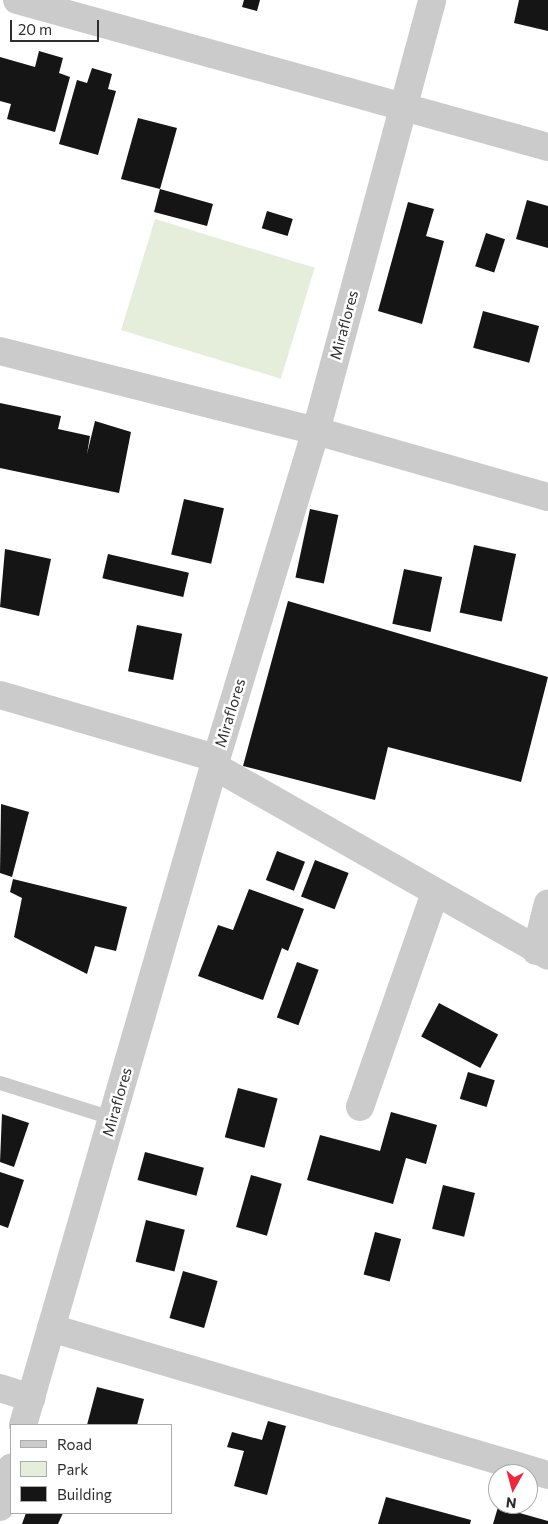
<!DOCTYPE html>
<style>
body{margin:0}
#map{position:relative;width:548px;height:1524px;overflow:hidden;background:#fff;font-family:Commissioner,sans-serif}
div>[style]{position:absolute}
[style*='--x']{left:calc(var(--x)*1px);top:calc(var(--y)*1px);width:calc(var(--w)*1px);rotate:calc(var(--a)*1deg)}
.green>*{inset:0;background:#e5eddb;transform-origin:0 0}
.building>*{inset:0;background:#151515;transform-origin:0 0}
.lane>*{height:14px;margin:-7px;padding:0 7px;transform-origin:7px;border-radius:7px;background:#cbcbcb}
.street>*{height:28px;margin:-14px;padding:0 14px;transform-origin:14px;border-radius:14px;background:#cbcbcb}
span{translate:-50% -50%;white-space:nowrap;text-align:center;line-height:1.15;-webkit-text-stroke:5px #fff;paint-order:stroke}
.street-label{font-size:15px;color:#2e2e2e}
.legend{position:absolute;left:10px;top:1424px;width:162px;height:90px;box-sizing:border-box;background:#fff;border:1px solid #ababab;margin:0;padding:6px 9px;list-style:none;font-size:15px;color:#2e2e2e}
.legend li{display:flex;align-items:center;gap:10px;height:25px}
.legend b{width:25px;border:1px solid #ababab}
.north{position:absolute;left:488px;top:1464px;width:50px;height:50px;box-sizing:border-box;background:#fff;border:1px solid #ababab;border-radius:50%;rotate:187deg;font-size:14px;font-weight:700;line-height:20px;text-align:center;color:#2e2e2e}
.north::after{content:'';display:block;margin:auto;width:18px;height:22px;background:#ef273d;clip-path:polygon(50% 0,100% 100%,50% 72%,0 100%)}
.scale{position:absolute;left:10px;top:20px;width:89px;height:22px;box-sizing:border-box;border:2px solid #2e2e2e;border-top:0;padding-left:6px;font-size:15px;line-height:18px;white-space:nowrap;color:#2e2e2e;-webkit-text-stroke:4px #fff;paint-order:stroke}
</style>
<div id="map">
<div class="green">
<i style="left:155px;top:219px;width:167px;height:116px;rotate:17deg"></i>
</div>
<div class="building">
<i style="clip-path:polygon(244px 0,260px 0,257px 11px,242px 7px)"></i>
<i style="clip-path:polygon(519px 0,548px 0,548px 31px,514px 23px)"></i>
<i style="clip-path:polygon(39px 51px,63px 58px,59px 73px,70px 77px,55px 132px,7px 119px,11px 104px,0 101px,0 57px,35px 67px)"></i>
<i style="clip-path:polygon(92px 68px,112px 74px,108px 89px,116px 91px,98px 155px,59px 144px,77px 80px,87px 83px)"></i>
<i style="clip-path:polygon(138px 118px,177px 128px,160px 189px,213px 204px,207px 226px,154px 212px,160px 189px,121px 179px)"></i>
<i style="clip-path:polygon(527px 200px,548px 206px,548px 248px,516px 239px)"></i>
<i style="clip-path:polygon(408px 202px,434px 209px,426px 236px,444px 241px,422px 324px,378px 311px)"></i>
<i style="left:267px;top:211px;width:27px;height:18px;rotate:17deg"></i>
<i style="left:486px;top:233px;width:20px;height:35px;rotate:18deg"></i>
<i style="left:483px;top:311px;width:58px;height:38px;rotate:15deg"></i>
<i style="clip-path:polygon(0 403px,61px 416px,58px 429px,90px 436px,87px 454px,95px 421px,131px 432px,119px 493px,0 468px)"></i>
<i style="left:184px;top:499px;width:41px;height:57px;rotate:13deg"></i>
<i style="left:310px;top:509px;width:29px;height:70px;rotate:12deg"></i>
<i style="left:474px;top:545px;width:43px;height:69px;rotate:12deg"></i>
<i style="clip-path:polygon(5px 549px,51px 559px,39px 616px,0 607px)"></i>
<i style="left:108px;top:554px;width:83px;height:25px;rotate:13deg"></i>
<i style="left:404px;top:569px;width:39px;height:56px;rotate:12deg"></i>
<i style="clip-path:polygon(288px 601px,548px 677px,521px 782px,388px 747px,375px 800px,243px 766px)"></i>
<i style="left:137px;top:625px;width:46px;height:47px;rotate:11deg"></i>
<i style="clip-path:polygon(1px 804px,29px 812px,12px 877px,0 873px)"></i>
<i style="left:277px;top:851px;width:30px;height:31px;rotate:21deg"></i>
<i style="left:315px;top:860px;width:36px;height:39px;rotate:21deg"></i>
<i style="clip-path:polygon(13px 879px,127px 907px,116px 951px,95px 946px,87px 974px,14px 937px,22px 898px,10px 892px)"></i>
<i style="clip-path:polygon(249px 889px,304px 909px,288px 951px,282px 948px,263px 1000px,198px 976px,218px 925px,233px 930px)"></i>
<i style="left:297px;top:962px;width:23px;height:59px;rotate:20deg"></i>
<i style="left:439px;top:1003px;width:67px;height:38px;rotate:28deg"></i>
<i style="left:468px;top:1072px;width:28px;height:28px;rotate:17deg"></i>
<i style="left:238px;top:1088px;width:41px;height:51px;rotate:15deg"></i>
<i style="clip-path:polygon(391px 1112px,437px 1125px,426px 1164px,406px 1158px,393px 1204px,307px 1180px,320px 1135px,380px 1151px)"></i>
<i style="clip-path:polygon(2px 1114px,29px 1123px,14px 1167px,0 1162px)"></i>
<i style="left:145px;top:1152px;width:61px;height:29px;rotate:15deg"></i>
<i style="clip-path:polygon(0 1172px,24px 1180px,8px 1228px,0 1225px)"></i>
<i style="left:251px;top:1175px;width:32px;height:54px;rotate:16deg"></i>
<i style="left:443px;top:1185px;width:33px;height:45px;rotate:14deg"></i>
<i style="left:146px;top:1220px;width:40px;height:43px;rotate:14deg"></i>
<i style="left:375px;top:1232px;width:27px;height:44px;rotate:15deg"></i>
<i style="left:183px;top:1271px;width:36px;height:49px;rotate:16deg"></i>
<i style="clip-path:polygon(97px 1387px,144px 1399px,137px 1425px,87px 1425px)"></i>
<i style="clip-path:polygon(268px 1421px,286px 1426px,267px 1495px,234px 1486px,244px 1451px,227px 1447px,232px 1432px,262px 1440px)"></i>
<i style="clip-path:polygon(386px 1497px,471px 1520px,470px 1524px,378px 1524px)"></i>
<i style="clip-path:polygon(498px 1507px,548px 1521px,548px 1524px,493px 1524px)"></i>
<i style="clip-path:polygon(26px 1513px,63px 1513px,58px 1524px,22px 1524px)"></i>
</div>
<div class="lane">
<i style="--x:0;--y:1083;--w:117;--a:17.4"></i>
</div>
<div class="street">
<i style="--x:17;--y:0;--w:551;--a:15.47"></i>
<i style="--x:0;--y:351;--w:326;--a:14.2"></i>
<i style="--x:316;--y:431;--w:241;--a:15.9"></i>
<i style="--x:0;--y:695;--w:225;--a:16.3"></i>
<i style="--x:214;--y:766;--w:384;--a:29.6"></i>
<i style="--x:536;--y:951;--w:49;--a:-76"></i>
<i style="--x:360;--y:1107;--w:224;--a:-70.7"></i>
<i style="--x:51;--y:1328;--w:518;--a:16.48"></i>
<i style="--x:0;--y:1388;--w:33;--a:18"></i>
<i style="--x:23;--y:1425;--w:686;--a:-73.84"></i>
<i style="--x:214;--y:766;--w:350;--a:-73.1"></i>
<i style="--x:316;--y:431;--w:446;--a:-74.9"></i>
<i style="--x:0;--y:1507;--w:41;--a:-74.2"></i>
</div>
<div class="street-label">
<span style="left:344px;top:325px;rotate:-75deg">Miraflores</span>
<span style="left:230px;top:713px;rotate:-73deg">Miraflores</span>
<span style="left:117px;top:1102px;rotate:-74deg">Miraflores</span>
</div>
<ul class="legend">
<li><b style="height:6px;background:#cbcbcb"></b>Road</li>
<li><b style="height:14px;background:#e5eddb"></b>Park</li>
<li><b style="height:14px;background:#151515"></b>Building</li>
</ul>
<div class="north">N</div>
<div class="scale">20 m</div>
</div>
